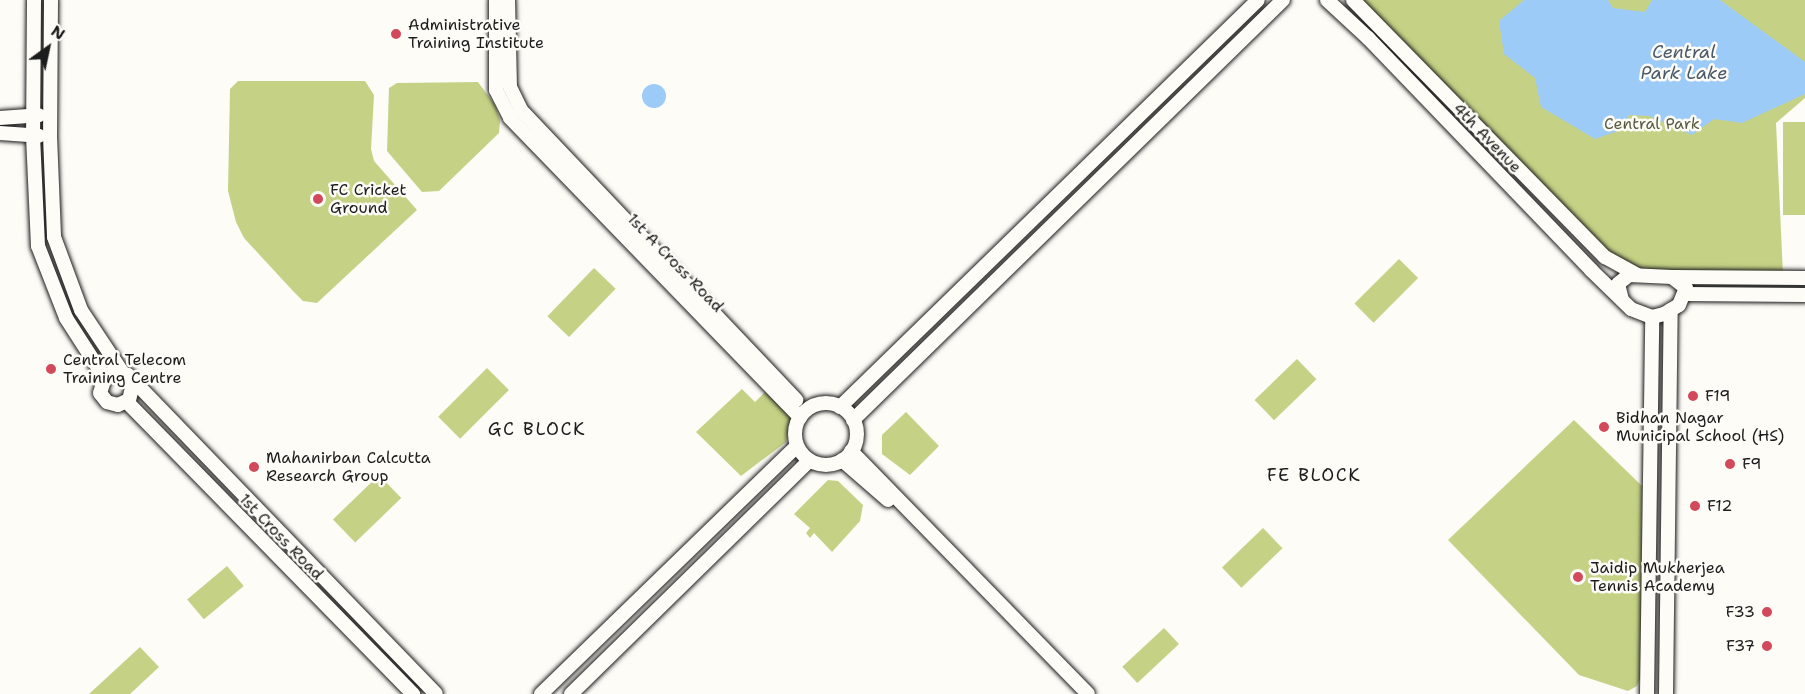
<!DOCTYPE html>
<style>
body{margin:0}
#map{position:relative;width:1805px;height:694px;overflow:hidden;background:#fdfcf7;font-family:"Shantell Sans",sans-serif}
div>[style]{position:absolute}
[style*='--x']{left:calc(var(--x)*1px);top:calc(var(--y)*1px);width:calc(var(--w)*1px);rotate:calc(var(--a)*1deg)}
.green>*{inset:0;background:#c5d285;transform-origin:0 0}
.water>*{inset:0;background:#9dcbf8}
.round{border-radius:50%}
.roads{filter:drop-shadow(0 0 2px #1c1c1c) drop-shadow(0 0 2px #1c1c1c)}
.secondary>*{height:14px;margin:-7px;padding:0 7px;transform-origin:7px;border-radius:7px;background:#fdfcf7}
.secondary>.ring{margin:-7px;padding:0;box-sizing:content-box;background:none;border:14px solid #fdfcf7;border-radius:50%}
.dots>*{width:16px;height:16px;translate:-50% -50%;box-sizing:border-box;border:3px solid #fdfcf7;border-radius:50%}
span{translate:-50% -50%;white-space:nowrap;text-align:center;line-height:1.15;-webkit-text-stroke:5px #fdfcf7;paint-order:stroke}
.poi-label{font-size:16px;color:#1c1c1c}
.left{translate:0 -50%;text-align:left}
.right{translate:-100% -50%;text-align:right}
.park-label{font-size:16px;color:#575c41}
.street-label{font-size:16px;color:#1c1c1c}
.water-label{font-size:18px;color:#495969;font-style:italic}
.neighbourhood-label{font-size:18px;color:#1c1c1c;letter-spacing:1.5px}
.north{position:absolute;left:18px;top:18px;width:60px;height:60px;-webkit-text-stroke:4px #fdfcf7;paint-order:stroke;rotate:33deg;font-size:16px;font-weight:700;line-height:24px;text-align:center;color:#1c1c1c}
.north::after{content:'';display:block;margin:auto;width:21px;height:27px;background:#1c1c1c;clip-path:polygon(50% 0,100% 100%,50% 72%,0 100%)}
</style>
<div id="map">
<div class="green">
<i style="clip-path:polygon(1361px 0,1805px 0,1805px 98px,1776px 123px,1783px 275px,1643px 272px,1622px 266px)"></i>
<i style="clip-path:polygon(238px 81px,365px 81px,374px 95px,371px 149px,374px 161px,417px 210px,317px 303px,303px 301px,293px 291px,244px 238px,236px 222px,228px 191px,230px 89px)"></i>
<i style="clip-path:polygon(478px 82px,495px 105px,500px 120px,499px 133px,439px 191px,422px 192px,387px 151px,389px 88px,397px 83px)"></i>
<i style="left:1805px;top:122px;width:93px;height:22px;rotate:90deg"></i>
<i style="left:1399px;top:259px;width:27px;height:63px;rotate:45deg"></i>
<i style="left:594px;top:268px;width:30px;height:67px;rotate:44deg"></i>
<i style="left:1297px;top:359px;width:28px;height:59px;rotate:46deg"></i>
<i style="left:487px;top:368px;width:31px;height:69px;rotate:45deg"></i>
<i style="clip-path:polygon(742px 389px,755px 402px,765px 392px,791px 417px,786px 442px,741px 476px,696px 432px)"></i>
<i style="clip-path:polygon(906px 412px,939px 446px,910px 475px,882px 454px,882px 435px)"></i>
<i style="clip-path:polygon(1574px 420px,1642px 486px,1641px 676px,1637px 686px,1628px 691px,1579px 675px,1448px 540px)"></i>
<i style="left:379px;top:475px;width:32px;height:64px;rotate:46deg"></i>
<i style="clip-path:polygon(828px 480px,838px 481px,863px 505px,860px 521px,832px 552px,814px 533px,810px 538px,806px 533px,810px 528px,794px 514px)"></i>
<i style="left:1263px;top:528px;width:28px;height:57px;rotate:46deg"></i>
<i style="left:227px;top:566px;width:26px;height:52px;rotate:50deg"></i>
<i style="left:1164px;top:628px;width:22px;height:57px;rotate:47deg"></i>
<i style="clip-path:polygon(140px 647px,159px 667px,130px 694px,89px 694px)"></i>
</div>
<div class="water">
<i style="clip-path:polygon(1524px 0,1608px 0,1613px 8px,1645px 12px,1652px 0,1720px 0,1805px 62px,1805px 94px,1742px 123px,1714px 119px,1692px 135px,1649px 116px,1629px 115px,1621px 130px,1595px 139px,1541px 107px,1535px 78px,1504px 54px,1499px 21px)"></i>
<i class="round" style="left:642px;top:84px;width:24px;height:24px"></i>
</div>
<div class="roads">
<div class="secondary">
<i style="--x:34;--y:0;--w:136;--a:90.4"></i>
<i style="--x:33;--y:136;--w:110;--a:87.4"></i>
<i style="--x:38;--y:246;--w:77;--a:68.7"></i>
<i style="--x:66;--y:318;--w:70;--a:57.2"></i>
<i style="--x:51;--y:0;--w:136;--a:90.4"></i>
<i style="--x:50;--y:136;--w:101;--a:87.7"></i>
<i style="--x:54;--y:237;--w:78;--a:69.7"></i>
<i style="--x:81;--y:310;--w:74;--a:56.5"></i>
<i style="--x:496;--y:0;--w:90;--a:90"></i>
<i style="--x:496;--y:90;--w:31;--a:63"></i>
<i style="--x:510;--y:118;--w:417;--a:45.9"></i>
<i style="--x:508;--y:0;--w:87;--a:88.7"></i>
<i style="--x:510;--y:87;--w:25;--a:64"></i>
<i style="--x:521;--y:110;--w:400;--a:46.5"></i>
<i style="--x:1327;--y:0;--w:56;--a:42.8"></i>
<i style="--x:1368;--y:38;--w:322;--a:46.1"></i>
<i style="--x:1591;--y:270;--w:56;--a:44.3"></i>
<i style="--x:1631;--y:309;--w:22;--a:21"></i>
<i style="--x:1652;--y:317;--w:12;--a:-14"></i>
<i style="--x:1664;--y:314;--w:17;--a:-31"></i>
<i style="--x:1679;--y:305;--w:18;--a:-68"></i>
<i style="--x:1686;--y:288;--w:18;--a:-142"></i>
<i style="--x:1672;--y:277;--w:43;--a:-177.3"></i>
<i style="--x:1629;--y:275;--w:14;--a:141"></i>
<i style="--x:1618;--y:284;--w:16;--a:76"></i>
<i style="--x:1353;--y:0;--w:360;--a:45.6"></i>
<i style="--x:1605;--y:257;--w:37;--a:29"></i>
<i style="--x:0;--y:118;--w:39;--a:-4"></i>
<i style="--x:0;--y:133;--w:39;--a:4"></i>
<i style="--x:1674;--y:277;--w:131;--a:0.4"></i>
<i style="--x:1686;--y:294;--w:119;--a:0.5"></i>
<i style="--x:133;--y:384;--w:16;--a:104"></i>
<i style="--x:129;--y:400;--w:12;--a:156"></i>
<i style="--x:118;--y:405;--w:11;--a:-165"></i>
<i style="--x:107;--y:402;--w:11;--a:-128"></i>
<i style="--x:100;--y:393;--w:19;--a:-72"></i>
<i style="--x:106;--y:375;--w:12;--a:-20"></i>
<i style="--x:117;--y:371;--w:12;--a:20"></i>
<i style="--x:128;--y:375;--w:443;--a:46"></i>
<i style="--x:127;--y:402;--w:409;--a:45.6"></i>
<i class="ring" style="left:795px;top:403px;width:48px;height:48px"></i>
<i style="--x:840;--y:407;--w:583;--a:-44.24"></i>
<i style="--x:853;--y:420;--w:601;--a:-44.33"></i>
<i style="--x:851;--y:451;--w:339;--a:45.7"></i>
<i style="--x:842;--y:460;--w:61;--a:41"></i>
<i style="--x:541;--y:694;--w:356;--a:-44.1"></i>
<i style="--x:571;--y:694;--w:334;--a:-44.4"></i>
<i style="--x:1647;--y:694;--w:377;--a:-89.2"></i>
<i style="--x:1666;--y:694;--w:384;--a:-89.3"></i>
</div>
</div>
<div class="dots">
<i style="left:396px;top:34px;background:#d1495b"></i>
<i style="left:318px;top:199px;background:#d1495b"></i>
<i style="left:51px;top:369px;background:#d1495b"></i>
<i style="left:1693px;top:396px;background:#d1495b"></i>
<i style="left:1604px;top:427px;background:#d1495b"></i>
<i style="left:1730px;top:464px;background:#d1495b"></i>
<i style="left:254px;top:467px;background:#d1495b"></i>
<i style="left:1695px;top:506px;background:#d1495b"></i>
<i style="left:1578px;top:577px;background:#d1495b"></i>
<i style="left:1767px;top:612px;background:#d1495b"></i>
<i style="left:1767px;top:646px;background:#d1495b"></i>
</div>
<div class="poi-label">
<span class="left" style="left:408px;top:34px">Administrative<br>Training Institute</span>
<span class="left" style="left:330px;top:199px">FC Cricket<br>Ground</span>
<span class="left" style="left:63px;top:369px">Central Telecom<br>Training Centre</span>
<span class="left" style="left:1705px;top:396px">F19</span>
<span class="left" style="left:1616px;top:427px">Bidhan Nagar<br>Municipal School (HS)</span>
<span class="left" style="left:266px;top:467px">Mahanirban Calcutta<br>Research Group</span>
<span class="left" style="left:1742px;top:464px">F9</span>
<span class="left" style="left:1707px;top:506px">F12</span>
<span class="left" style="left:1590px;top:577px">Jaidip Mukherjea<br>Tennis Academy</span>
<span class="right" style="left:1755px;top:612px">F33</span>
<span class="right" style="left:1755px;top:646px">F37</span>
</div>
<div class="park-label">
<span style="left:1652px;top:124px">Central Park</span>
</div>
<div class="street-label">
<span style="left:1487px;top:138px;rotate:46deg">4th Avenue</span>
<span style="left:675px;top:263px;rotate:46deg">1st A Cross Road</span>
<span style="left:281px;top:537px;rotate:46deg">1st Cross Road</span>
</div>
<div class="water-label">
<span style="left:1684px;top:63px">Central<br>Park Lake</span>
</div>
<div class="neighbourhood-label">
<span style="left:537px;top:429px">GC BLOCK</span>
<span style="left:1314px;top:475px">FE BLOCK</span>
</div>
<div class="north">N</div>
</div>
